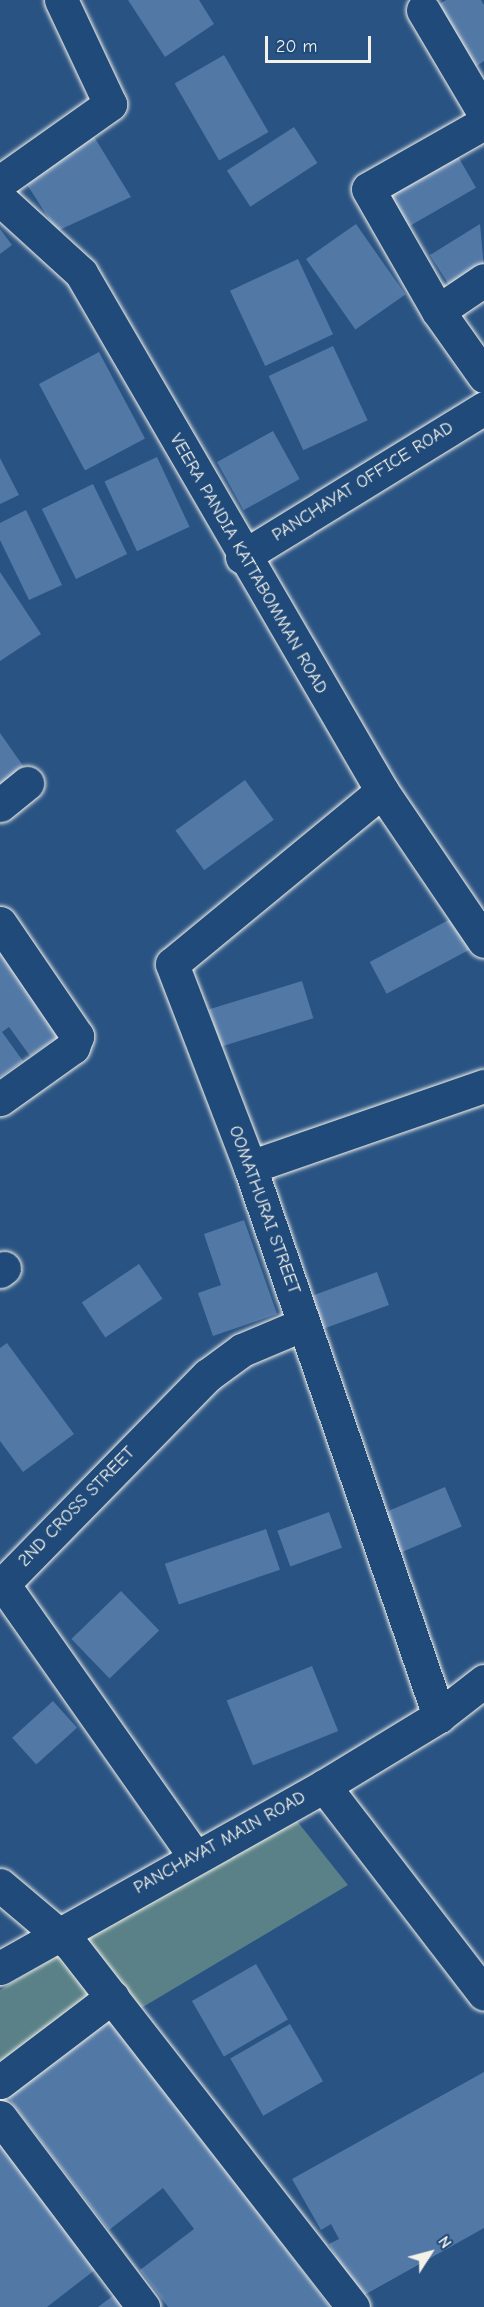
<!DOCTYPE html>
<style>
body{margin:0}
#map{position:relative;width:484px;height:2307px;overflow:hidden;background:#295383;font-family:"Comic Neue",sans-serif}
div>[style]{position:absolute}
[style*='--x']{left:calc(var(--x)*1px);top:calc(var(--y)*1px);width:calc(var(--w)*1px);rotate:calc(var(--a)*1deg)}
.green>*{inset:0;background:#598187}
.building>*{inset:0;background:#5278a6;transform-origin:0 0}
.roads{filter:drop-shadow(0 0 2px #f4f1e8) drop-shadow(0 0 2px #f4f1e8)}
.minor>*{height:33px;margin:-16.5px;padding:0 16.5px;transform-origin:16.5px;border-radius:16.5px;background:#1f4a7a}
span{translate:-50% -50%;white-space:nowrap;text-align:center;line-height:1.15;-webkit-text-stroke:4.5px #1f4a7a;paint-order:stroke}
.street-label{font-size:18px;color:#f4f1e8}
.north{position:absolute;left:400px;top:2223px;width:60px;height:60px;-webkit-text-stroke:4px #1f4a7a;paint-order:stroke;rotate:54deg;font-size:16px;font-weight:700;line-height:24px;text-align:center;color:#f4f1e8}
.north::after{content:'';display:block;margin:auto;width:21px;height:27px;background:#f4f1e8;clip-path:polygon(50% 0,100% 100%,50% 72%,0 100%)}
.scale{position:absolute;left:265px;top:36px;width:106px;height:27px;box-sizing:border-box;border:3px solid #f4f1e8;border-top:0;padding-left:8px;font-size:18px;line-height:21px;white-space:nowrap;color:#f4f1e8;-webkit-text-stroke:4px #1f4a7a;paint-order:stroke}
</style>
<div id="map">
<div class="green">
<i style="clip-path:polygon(293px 1816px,348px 1885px,0 2092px,0 1990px)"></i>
</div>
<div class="building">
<i style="clip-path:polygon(128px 0,199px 0,214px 24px,165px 57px)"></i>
<i style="clip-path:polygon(446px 0,481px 0,484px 5px,484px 61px,471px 70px,432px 9px)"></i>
<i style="left:224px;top:55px;width:89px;height:57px;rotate:60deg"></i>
<i style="left:294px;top:127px;width:43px;height:80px;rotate:57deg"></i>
<i style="clip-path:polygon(93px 135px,131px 197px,57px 231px,24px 180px)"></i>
<i style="left:456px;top:153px;width:40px;height:78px;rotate:60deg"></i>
<i style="left:356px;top:224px;width:86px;height:61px;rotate:55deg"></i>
<i style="clip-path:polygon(480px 224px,484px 268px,451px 288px,430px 255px)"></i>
<i style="clip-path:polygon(0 229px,12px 245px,0 254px)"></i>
<i style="left:298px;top:259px;width:83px;height:75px;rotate:65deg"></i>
<i style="left:333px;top:346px;width:82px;height:71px;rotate:65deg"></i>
<i style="left:99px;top:352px;width:98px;height:68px;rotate:62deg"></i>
<i style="left:273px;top:431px;width:55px;height:64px;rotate:61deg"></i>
<i style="left:157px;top:457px;width:77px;height:58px;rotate:65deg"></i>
<i style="clip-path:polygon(0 458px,19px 495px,0 504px)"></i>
<i style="left:93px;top:484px;width:78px;height:57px;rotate:64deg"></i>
<i style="clip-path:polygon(26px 510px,62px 585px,29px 600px,0 540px,0 523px)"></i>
<i style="clip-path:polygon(0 572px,41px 634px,0 661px)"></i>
<i style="clip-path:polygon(0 733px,26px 770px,0 788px)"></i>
<i style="left:245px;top:780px;width:49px;height:86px;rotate:54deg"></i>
<i style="left:458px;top:915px;width:36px;height:100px;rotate:62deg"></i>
<i style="clip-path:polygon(0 934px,67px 1031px,30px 1056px,9px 1027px,2px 1032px,23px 1061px,0 1077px)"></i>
<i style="left:302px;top:981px;width:39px;height:97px;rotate:73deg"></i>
<i style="clip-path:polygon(244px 1220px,277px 1314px,213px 1336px,198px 1293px,221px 1285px,204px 1234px)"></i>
<i style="left:139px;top:1264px;width:42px;height:69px;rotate:56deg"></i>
<i style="left:377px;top:1272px;width:35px;height:72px;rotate:70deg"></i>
<i style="clip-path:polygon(7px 1343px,74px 1434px,23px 1472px,0 1441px,0 1348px)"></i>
<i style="left:445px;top:1487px;width:43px;height:68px;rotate:67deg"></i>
<i style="left:329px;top:1512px;width:38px;height:55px;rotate:70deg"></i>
<i style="left:266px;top:1529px;width:43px;height:107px;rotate:71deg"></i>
<i style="left:121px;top:1591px;width:55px;height:69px;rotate:46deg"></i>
<i style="left:312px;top:1666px;width:70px;height:92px;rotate:68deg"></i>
<i style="left:53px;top:1701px;width:36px;height:55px;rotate:48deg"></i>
<i style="left:256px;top:1964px;width:64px;height:74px;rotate:60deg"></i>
<i style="clip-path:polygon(105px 2011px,330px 2307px,168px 2307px,140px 2270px,194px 2229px,163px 2188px,109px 2230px,2px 2090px)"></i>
<i style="left:290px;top:2024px;width:66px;height:69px;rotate:60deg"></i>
<i style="clip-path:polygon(484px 2072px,484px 2228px,359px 2298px,329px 2244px,339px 2239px,331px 2224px,321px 2230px,292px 2179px)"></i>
<i style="clip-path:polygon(0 2136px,100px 2266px,47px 2307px,0 2307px)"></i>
<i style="clip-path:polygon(122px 2289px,136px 2307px,98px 2307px)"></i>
</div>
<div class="roads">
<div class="minor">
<i style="--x:423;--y:10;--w:120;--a:59.4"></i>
<i style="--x:484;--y:123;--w:133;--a:150.4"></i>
<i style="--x:368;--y:189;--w:141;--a:60.2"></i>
<i style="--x:438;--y:311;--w:80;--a:54.7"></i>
<i style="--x:0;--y:182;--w:135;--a:-35.3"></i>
<i style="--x:110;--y:104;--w:115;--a:-115.2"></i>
<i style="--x:0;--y:199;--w:110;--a:42.4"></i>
<i style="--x:81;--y:273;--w:599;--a:59.84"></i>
<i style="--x:382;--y:791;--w:181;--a:55.8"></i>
<i style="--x:438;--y:311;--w:55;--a:-34"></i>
<i style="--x:242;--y:557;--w:284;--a:-31.6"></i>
<i style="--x:382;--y:791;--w:272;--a:140.5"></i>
<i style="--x:172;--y:964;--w:217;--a:69"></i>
<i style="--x:250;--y:1167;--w:581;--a:71"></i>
<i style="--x:0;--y:805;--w:35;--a:-39"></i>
<i style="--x:0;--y:923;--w:137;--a:55.7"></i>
<i style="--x:77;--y:1036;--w:12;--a:110"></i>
<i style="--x:73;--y:1047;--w:90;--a:144.5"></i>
<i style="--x:250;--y:1167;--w:248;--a:-19.1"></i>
<i style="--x:0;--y:1271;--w:5;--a:-37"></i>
<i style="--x:324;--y:1786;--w:262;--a:52.4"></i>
<i style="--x:195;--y:1857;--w:334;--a:-125.1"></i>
<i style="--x:3;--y:1584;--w:293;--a:-45.6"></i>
<i style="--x:208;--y:1375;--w:42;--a:-36.3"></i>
<i style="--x:242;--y:1350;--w:67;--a:-22.8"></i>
<i style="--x:0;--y:1885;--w:93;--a:40.2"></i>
<i style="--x:71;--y:1945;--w:459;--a:52.1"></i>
<i style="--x:0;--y:1968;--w:372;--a:-29.3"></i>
<i style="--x:324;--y:1786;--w:135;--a:-31.3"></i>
<i style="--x:439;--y:1716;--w:57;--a:-37.9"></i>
<i style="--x:0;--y:2082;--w:141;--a:-37.2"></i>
<i style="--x:0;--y:2117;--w:238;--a:53"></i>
</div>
</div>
<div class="street-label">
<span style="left:363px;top:482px;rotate:-32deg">PANCHAYAT OFFICE ROAD</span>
<span style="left:248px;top:564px;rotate:60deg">VEERA PANDIA KATTABOMMAN ROAD</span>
<span style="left:264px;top:1210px;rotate:70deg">OOMATHURAI STREET</span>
<span style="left:77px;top:1507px;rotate:-46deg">2ND CROSS STREET</span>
<span style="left:220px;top:1843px;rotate:-29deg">PANCHAYAT MAIN ROAD</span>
</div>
<div class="north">N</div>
<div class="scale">20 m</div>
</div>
